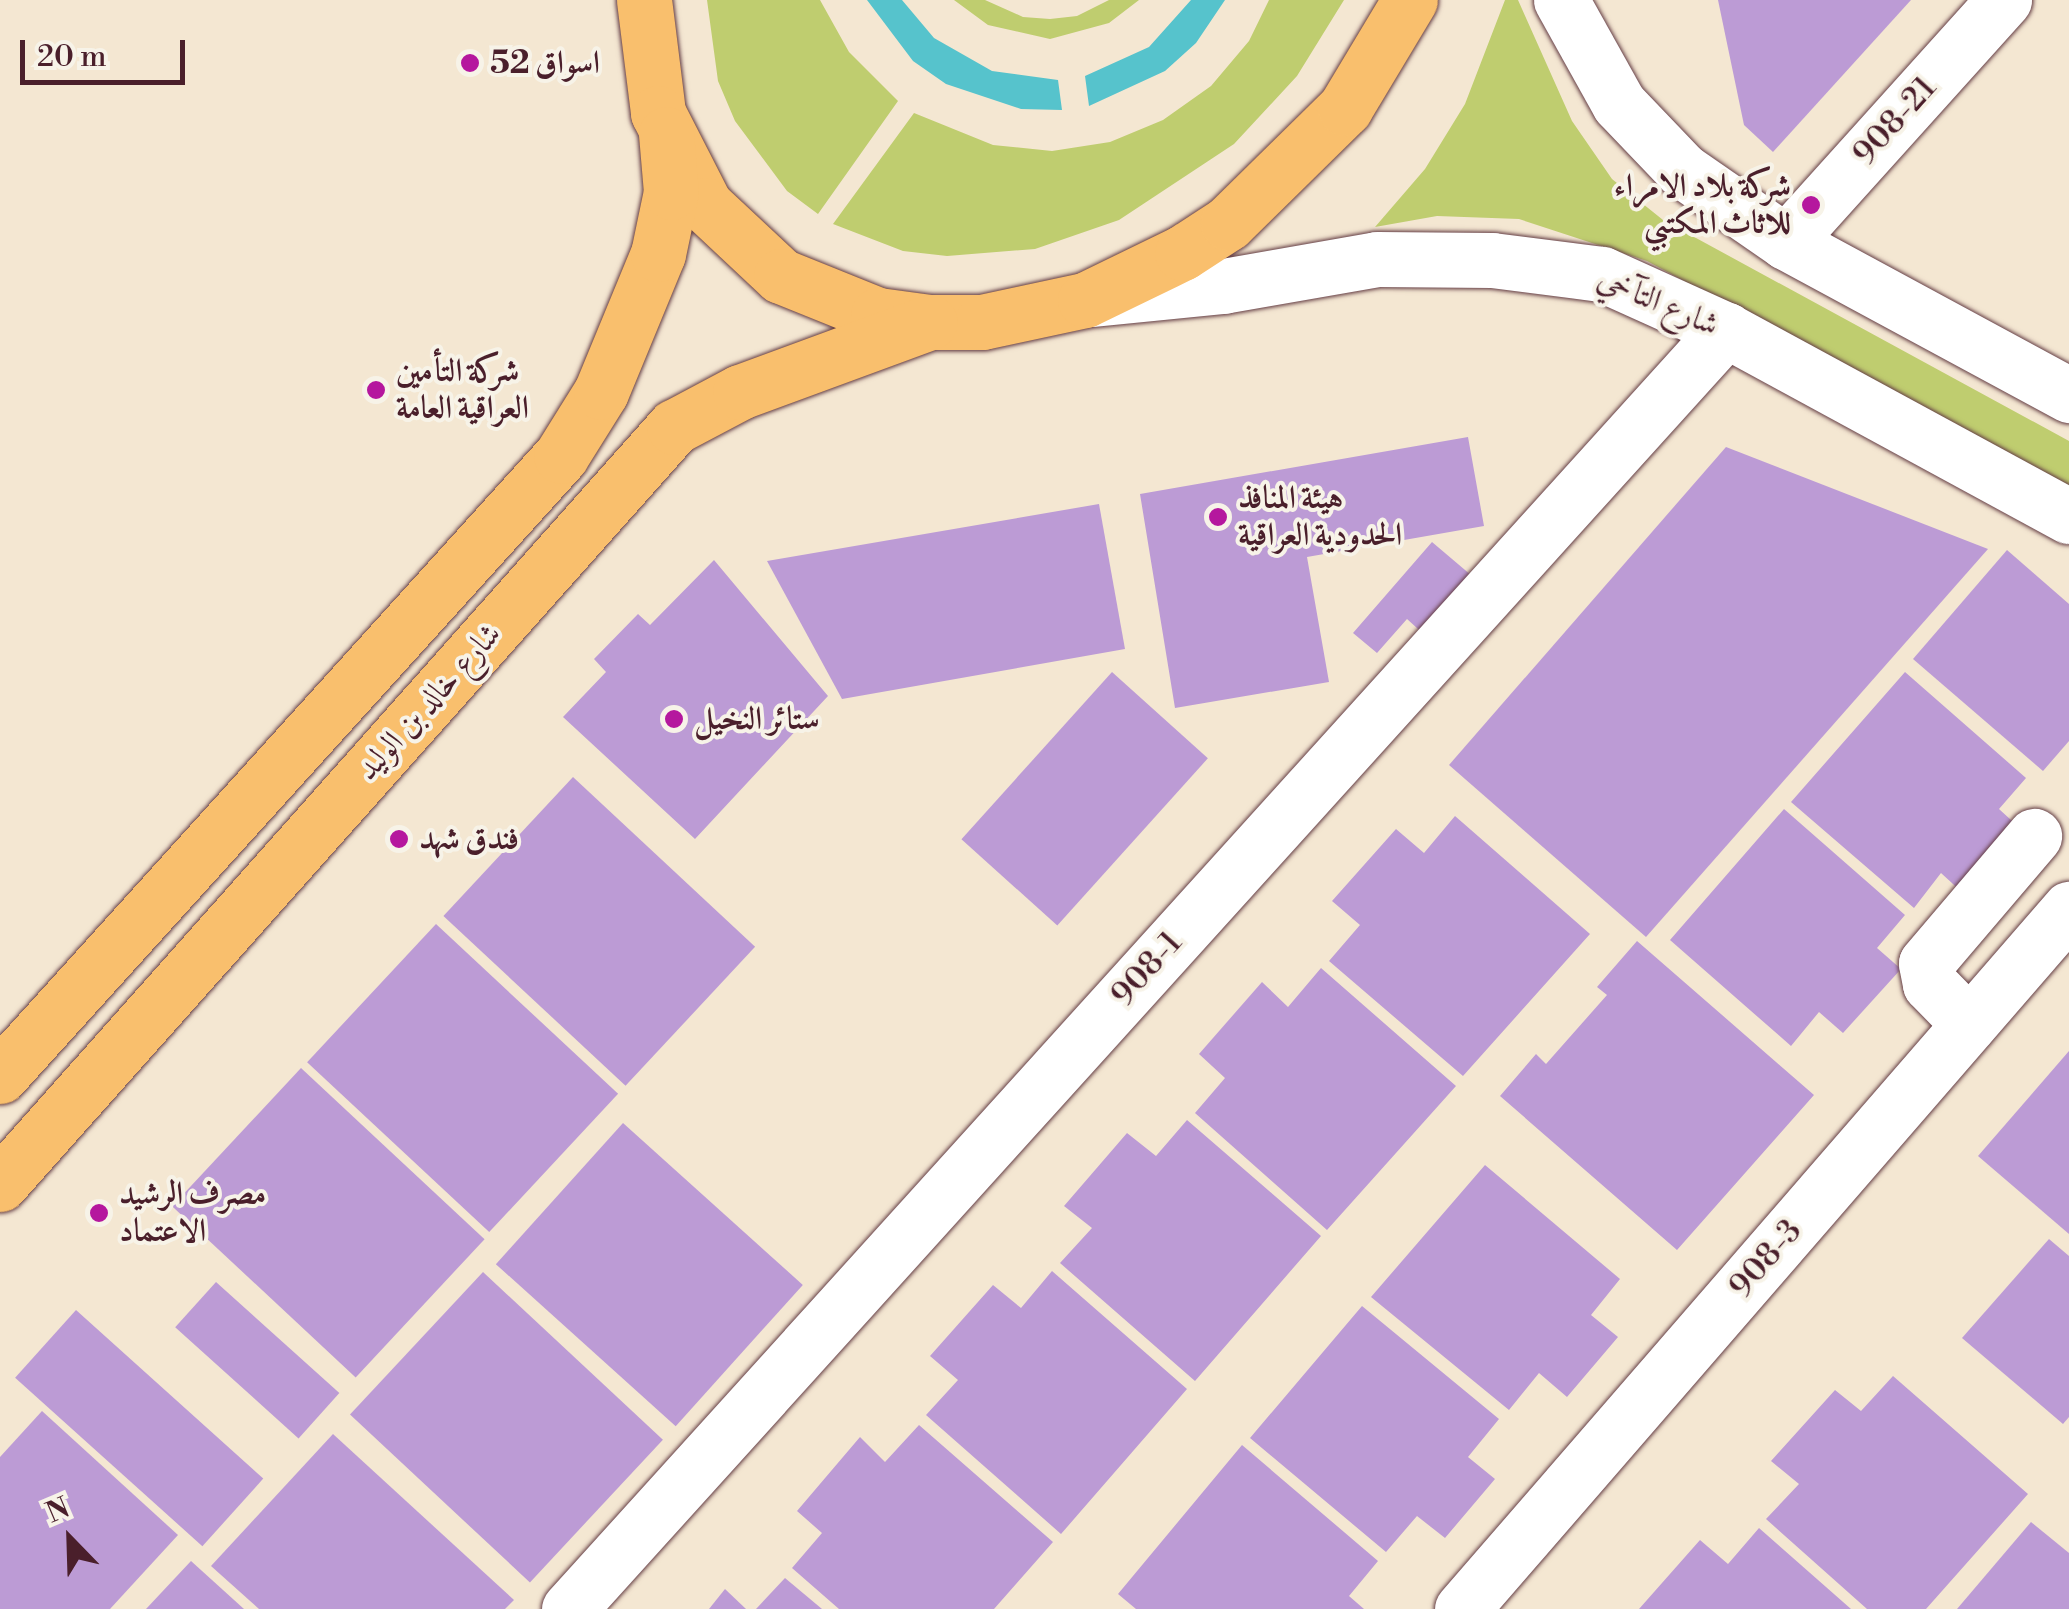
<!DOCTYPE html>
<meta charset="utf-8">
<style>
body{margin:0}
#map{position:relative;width:2069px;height:1609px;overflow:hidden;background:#f4e7d2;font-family:"Libre Bodoni",Amiri,serif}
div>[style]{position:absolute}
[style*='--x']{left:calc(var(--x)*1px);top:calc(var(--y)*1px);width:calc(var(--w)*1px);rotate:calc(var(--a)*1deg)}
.green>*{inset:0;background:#bfcd6f}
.water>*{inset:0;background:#56c3cc}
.building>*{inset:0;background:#bc9bd5;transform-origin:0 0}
.roads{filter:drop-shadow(0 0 2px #643d44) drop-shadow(0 0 2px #643d44)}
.minor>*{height:55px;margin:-27.5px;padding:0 27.5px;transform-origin:27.5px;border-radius:27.5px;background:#fff}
.major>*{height:55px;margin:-27.5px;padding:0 27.5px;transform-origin:27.5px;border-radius:27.5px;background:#f9bf6d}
.dots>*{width:28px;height:28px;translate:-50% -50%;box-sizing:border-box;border:5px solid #f7f3e8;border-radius:50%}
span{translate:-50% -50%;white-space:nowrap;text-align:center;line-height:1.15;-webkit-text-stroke:8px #f7f3e8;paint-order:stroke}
.poi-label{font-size:32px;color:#4a1f2b;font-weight:700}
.left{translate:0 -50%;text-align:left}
.right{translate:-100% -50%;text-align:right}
.street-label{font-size:32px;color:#4a1f2b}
.north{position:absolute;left:20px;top:1489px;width:100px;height:100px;-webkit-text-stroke:8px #f7f3e8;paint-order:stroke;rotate:337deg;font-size:28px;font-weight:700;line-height:40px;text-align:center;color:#4a1f2b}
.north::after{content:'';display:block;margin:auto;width:35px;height:45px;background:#4a1f2b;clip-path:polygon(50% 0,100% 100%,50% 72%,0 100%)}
.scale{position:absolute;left:20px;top:40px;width:165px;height:45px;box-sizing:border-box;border:5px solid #4a1f2b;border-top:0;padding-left:12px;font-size:30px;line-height:35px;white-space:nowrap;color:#4a1f2b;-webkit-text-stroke:8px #f7f3e8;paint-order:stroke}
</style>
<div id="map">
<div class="green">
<i style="clip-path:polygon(707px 0,820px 0,849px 52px,898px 101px,818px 214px,787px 191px,735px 121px,718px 81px)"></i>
<i style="clip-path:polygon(954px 0,985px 0,1023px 17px,1050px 19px,1077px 16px,1109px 0,1139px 0,1109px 23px,1050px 39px,988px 25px)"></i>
<i style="clip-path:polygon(1269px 0,1344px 0,1297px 76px,1234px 144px,1119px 220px,1035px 249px,947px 256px,903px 251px,833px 224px,914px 113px,993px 145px,1052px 151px,1110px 142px,1163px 120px,1211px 86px,1249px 41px)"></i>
<i style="clip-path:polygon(1505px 0,1518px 0,1572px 121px,1612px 179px,1663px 220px,2069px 441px,2069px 489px,1647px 261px,1519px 219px,1437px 216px,1375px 227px,1425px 169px,1465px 104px)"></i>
</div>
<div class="water">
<i style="clip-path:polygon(867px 0,902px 0,934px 38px,992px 71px,1058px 80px,1062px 110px,1021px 109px,946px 84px,913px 61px)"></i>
<i style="clip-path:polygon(1191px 0,1225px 0,1196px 43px,1165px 71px,1089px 106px,1085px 76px,1149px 47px)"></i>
</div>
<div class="building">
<i style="clip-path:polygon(1718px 0,1911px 0,1773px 152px,1744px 125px)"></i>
<i style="clip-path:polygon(1468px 437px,1484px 526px,1307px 557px,1329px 682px,1175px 708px,1140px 494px)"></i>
<i style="clip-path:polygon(1726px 447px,1988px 549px,1646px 937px,1449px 765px)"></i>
<i style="clip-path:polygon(1099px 504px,1125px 649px,842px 699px,767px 561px)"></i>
<i style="clip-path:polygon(1432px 542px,1478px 581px,1428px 638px,1407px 619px,1377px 653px,1353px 633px)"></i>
<i style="clip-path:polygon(2007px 550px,2069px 604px,2069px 741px,2043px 771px,1913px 659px)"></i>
<i style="clip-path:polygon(714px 560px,828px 696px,695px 839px,563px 717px,606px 672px,594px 659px,638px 614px,650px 625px)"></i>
<i style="left:1112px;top:672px;width:129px;height:225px;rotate:42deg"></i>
<i style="clip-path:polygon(1905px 672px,2026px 778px,1999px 809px,2023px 831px,1965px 895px,1941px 873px,1914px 908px,1791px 802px)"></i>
<i style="left:573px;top:777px;width:249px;height:190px;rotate:43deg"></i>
<i style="clip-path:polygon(1784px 809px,1905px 915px,1877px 948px,1901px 969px,1843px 1033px,1819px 1012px,1791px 1046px,1670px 940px)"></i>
<i style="clip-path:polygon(1455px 816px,1590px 934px,1463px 1076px,1329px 961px,1360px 925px,1332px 901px,1396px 829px,1424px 853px)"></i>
<i style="left:436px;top:924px;width:249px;height:189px;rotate:43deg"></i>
<i style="clip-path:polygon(1637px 941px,1814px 1095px,1677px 1250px,1500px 1096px,1536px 1054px,1546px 1064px,1607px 995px,1597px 987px)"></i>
<i style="clip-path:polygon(1321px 968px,1456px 1086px,1327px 1230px,1195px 1113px,1225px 1078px,1199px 1054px,1262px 982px,1288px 1007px)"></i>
<i style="clip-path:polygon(2069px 1051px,2069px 1234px,1978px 1156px)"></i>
<i style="left:301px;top:1068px;width:251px;height:189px;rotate:43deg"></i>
<i style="clip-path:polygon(1187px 1120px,1321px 1236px,1195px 1381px,1060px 1263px,1092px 1228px,1064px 1206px,1127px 1133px,1156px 1156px)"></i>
<i style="left:623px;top:1123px;width:242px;height:190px;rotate:42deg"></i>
<i style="clip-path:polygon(1485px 1165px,1620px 1279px,1591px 1315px,1618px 1337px,1567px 1397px,1539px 1373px,1509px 1410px,1371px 1297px)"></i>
<i style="clip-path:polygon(2049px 1239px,2069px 1256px,2069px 1417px,2063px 1424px,1962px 1338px)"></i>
<i style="clip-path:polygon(1052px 1271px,1187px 1389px,1061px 1534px,926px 1415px,958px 1380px,930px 1356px,993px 1285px,1021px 1308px)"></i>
<i style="left:483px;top:1272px;width:246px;height:195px;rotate:43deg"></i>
<i style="left:216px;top:1282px;width:166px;height:61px;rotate:42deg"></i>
<i style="clip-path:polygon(1362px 1306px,1499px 1419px,1468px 1457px,1495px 1479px,1445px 1538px,1417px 1516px,1386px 1552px,1250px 1438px)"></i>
<i style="left:76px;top:1310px;width:252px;height:91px;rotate:42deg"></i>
<i style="clip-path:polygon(1893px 1376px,2028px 1494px,1926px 1609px,1867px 1609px,1766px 1519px,1799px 1484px,1771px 1461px,1835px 1390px,1861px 1411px)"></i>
<i style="clip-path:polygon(42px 1411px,178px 1535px,110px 1609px,0 1609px,0 1457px)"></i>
<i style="clip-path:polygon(919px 1425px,1053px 1542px,994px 1609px,839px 1609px,792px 1568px,822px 1533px,797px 1511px,860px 1437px,885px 1462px)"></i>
<i style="clip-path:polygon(333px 1434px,514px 1600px,505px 1609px,259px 1609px,211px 1566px)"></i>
<i style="clip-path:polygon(1242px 1445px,1378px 1561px,1349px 1596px,1364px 1609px,1136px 1609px,1118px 1594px)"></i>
<i style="clip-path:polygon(2031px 1522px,2069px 1553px,2069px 1609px,1957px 1609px)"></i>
<i style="clip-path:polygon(1759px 1528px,1851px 1609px,1639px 1609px,1700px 1540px,1728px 1564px)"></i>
<i style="clip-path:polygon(191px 1561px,244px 1609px,146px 1609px)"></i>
<i style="clip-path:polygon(785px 1578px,822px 1609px,756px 1609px)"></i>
<i style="clip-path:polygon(725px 1589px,746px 1609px,709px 1609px)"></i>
</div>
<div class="roads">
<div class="minor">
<i style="--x:1561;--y:0;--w:119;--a:60.9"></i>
<i style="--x:1619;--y:104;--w:91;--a:46.3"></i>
<i style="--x:1682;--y:170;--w:126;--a:34.7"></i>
<i style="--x:1786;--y:242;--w:322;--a:28.4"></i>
<i style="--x:1786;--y:242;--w:326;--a:-48"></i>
<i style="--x:1093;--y:299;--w:131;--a:-5.7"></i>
<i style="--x:1223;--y:286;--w:156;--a:-9.9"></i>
<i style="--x:1377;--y:259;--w:115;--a:0.5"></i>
<i style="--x:1492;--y:260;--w:111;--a:7.3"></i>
<i style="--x:1602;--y:274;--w:136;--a:24.3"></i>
<i style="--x:1726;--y:330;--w:390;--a:28.5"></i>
<i style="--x:1969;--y:1024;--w:56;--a:-134.3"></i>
<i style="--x:1930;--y:984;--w:21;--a:-101"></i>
<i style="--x:1926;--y:963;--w:167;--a:-49.6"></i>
<i style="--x:569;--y:1609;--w:1725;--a:-47.87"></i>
<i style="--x:1462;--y:1609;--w:927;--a:-49.07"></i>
</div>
<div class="major">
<i style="--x:644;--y:0;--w:114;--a:82.9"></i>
<i style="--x:658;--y:113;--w:103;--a:62.9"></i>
<i style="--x:705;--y:205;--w:104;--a:43.1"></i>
<i style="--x:781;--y:276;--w:105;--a:21.9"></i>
<i style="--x:878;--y:315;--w:52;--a:7.7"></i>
<i style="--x:930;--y:322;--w:52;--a:0"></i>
<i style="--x:982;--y:322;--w:105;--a:-12.1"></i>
<i style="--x:1085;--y:300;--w:108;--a:-25.9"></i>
<i style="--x:1182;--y:253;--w:55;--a:-33.1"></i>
<i style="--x:1228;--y:223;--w:164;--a:-44.5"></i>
<i style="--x:1345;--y:108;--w:126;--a:-59"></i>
<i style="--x:0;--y:1076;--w:836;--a:-47.86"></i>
<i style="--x:561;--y:456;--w:75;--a:-58"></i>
<i style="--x:601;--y:392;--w:149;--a:-67.6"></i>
<i style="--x:658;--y:254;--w:63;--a:-78.2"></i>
<i style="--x:671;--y:192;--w:58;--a:-94.9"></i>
<i style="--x:0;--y:1184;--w:1014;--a:-48.32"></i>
<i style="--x:674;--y:427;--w:75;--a:-27.9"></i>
<i style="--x:740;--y:392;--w:202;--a:-20.2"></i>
</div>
</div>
<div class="dots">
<i style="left:470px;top:63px;background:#b5179e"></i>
<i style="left:1811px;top:205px;background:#b5179e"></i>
<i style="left:376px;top:390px;background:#b5179e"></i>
<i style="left:1218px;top:517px;background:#b5179e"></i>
<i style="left:674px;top:719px;background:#b5179e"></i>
<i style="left:399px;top:839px;background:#b5179e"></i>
<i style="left:99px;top:1213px;background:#b5179e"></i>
</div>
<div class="poi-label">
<span class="left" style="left:490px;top:63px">اسواق 52</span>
<span class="right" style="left:1791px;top:205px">شركة بلاد الامراء<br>للاثاث المكتبي</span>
<span class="left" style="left:396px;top:390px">شركة التأمين<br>العراقية العامة</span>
<span class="left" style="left:1238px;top:517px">هيئة المنافذ<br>الحدودية العراقية</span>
<span class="left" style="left:694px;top:719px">ستائر النخيل</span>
<span class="left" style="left:419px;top:839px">فندق شهد</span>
<span class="left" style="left:119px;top:1213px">مصرف الرشيد<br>الاعتماد</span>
</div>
<div class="street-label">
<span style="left:1895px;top:121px;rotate:-48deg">908-21</span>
<span style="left:1658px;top:302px;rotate:23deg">شارع التآخي</span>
<span style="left:429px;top:702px;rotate:-48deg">شارع خالد بن الوليد</span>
<span style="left:1147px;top:969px;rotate:-48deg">908-1</span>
<span style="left:1766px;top:1259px;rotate:-49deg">908-3</span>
</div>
<div class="north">N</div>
<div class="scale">20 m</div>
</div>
